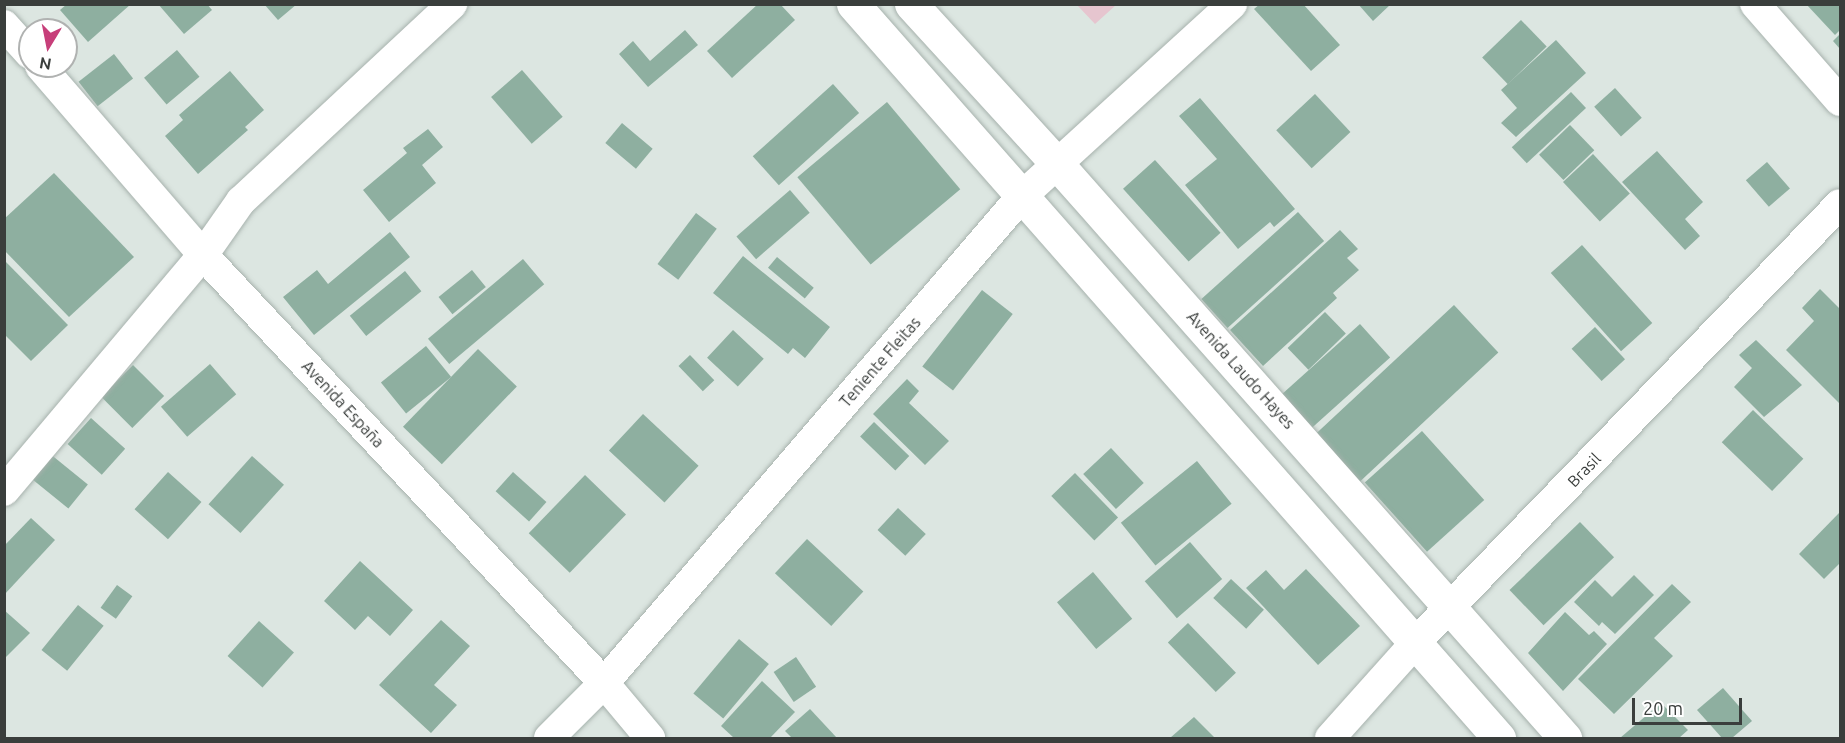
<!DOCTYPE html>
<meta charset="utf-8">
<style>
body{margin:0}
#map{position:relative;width:1845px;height:743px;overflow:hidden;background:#dce6e1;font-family:Ubuntu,sans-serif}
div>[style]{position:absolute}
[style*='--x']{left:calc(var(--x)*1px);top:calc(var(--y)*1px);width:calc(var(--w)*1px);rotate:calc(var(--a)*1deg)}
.green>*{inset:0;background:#e6c5cf}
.building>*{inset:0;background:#8eafa0;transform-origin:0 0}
.roads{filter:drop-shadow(0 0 2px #a7b2ad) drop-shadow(0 0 2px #a7b2ad)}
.minor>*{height:30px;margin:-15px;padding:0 15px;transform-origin:15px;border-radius:15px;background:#fff}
.tertiary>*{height:33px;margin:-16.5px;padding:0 16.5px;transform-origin:16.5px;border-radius:16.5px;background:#fff}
span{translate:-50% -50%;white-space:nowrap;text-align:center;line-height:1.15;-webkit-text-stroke:4.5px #fff;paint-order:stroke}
.street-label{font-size:16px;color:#3a3e3c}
.frame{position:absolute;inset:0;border:6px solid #3a3e3c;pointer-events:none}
.north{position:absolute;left:18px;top:18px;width:60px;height:60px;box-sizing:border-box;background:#fff;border:2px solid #b0b2b1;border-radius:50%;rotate:190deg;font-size:16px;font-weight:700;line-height:24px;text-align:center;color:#3a3e3c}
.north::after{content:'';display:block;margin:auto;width:21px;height:27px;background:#c73f7a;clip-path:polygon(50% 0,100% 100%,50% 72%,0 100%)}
.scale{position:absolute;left:1632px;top:698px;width:110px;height:27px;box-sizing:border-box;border:3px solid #3a3e3c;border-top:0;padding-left:8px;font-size:18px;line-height:21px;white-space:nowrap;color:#3a3e3c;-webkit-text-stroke:4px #fff;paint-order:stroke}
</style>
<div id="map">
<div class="green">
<i style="clip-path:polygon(1077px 5px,1116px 5px,1095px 24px)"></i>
</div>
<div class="building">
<i style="clip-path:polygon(67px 4px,131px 4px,88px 42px,60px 10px)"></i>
<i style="clip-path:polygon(158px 4px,207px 4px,212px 10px,184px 34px)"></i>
<i style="clip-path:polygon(264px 4px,297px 4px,278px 20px)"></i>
<i style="clip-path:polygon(758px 4px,780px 4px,795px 20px,732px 78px,707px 51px)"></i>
<i style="clip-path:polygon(1260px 4px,1303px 4px,1340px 45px,1311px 71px,1254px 9px)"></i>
<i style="clip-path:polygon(1358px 4px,1391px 4px,1373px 21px)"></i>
<i style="clip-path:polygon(1806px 4px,1840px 4px,1840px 30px,1835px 35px)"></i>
<i style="left:1521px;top:20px;width:37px;height:54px;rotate:46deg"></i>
<i style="clip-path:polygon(685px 30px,698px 45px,648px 87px,619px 54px,633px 41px,650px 61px)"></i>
<i style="clip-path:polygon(1840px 34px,1840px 49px,1833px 41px)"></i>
<i style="clip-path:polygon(1556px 40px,1586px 73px,1516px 137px,1501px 123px,1517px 108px,1501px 90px)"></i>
<i style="left:177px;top:50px;width:35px;height:43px;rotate:50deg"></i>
<i style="left:114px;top:54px;width:31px;height:45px;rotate:52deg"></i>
<i style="left:522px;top:70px;width:62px;height:41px;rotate:49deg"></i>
<i style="clip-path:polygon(230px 71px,264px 110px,245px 127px,248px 130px,198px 174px,165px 136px,183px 120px,179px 115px)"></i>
<i style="left:833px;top:84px;width:39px;height:108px;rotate:48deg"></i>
<i style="left:1615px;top:88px;width:40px;height:28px;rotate:48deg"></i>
<i style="left:1571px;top:92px;width:22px;height:81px;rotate:47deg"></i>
<i style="left:1315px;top:94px;width:52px;height:53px;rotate:47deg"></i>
<i style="clip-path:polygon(1200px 98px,1295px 209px,1274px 227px,1270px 222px,1238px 249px,1185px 185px,1217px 159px,1179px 116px)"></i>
<i style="left:887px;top:102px;width:114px;height:117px;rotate:50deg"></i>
<i style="left:622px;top:123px;width:40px;height:26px;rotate:40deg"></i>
<i style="left:1570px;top:125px;width:35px;height:43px;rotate:46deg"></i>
<i style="clip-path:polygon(428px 129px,443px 147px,422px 165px,436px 183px,389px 222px,363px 190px,407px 153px,403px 148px)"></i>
<i style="clip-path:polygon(1657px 151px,1703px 202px,1685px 219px,1700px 236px,1685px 250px,1622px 182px)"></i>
<i style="left:1593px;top:154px;width:54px;height:41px;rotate:47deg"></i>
<i style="left:1155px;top:160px;width:98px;height:43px;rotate:48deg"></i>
<i style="left:1767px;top:162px;width:35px;height:28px;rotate:49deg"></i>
<i style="clip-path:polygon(54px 173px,134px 257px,69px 317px,4px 250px,4px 219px)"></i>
<i style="left:790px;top:190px;width:30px;height:71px;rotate:49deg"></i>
<i style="left:1298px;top:212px;width:39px;height:130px;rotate:48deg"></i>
<i style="left:696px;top:213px;width:26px;height:64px;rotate:37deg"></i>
<i style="clip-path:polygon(1340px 230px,1358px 249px,1347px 258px,1359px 270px,1333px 293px,1337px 298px,1263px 366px,1230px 330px)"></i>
<i style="clip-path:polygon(390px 232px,410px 257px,314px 335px,283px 297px,317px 270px,328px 284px)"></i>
<i style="left:1582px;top:245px;width:105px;height:42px;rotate:48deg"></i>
<i style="clip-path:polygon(743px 256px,830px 327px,805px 358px,793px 348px,788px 354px,713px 293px)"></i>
<i style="left:777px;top:257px;width:48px;height:14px;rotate:40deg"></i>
<i style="left:523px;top:259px;width:33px;height:124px;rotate:50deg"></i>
<i style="clip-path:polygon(4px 260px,68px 325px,31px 361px,4px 334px)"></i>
<i style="left:472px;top:270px;width:22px;height:43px;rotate:51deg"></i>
<i style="left:405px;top:271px;width:26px;height:71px;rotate:51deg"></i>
<i style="clip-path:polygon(1820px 289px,1840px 309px,1840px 404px,1786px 350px,1814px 321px,1802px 308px)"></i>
<i style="left:982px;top:290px;width:39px;height:97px;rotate:38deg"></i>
<i style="left:1454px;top:305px;width:65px;height:191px;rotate:47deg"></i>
<i style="left:1325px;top:312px;width:30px;height:52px;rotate:46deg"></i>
<i style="left:1360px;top:324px;width:45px;height:110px;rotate:48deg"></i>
<i style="left:1595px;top:327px;width:44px;height:32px;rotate:47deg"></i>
<i style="left:733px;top:330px;width:42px;height:38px;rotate:43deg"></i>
<i style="clip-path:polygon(1756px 340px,1802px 385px,1764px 417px,1734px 387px,1752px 368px,1739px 355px)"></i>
<i style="left:426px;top:346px;width:40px;height:58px;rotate:51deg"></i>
<i style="left:478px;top:349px;width:54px;height:108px;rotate:44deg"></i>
<i style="left:690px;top:355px;width:35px;height:16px;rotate:46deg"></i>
<i style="left:210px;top:364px;width:40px;height:65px;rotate:49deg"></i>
<i style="left:133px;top:365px;width:44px;height:45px;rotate:45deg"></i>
<i style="clip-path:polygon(907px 379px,919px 391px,909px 403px,949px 441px,925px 465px,873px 414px)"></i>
<i style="left:1753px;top:410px;width:70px;height:45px;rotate:44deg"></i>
<i style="left:643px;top:414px;width:76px;height:50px;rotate:43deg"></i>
<i style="left:91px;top:418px;width:46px;height:35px;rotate:42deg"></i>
<i style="left:874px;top:422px;width:49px;height:20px;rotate:44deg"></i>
<i style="left:1422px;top:431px;width:93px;height:77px;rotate:48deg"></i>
<i style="left:1111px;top:448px;width:48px;height:38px;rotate:47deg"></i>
<i style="left:49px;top:453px;width:50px;height:31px;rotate:39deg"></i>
<i style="left:252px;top:456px;width:43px;height:65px;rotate:42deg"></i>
<i style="left:1197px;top:461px;width:55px;height:98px;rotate:51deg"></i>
<i style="left:168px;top:472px;width:45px;height:50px;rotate:42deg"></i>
<i style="left:513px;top:472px;width:45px;height:26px;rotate:42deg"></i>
<i style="left:1075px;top:473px;width:62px;height:33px;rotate:46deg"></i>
<i style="left:585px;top:475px;width:57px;height:81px;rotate:44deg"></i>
<i style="left:898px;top:508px;width:38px;height:30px;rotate:43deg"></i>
<i style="clip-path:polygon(1840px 512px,1840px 563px,1824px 579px,1799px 554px)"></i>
<i style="clip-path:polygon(31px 518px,55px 540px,4px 595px,4px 546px)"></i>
<i style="left:1580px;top:522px;width:49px;height:98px;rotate:46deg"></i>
<i style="left:807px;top:539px;width:77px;height:47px;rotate:43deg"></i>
<i style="left:1190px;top:542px;width:49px;height:60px;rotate:49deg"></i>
<i style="clip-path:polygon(360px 561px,413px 610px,390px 636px,368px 616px,355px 630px,324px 601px)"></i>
<i style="clip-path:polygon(1306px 569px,1360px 626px,1318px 665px,1246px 588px,1266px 570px,1284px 590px)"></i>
<i style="left:1093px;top:572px;width:61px;height:47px;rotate:50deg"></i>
<i style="clip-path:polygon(1634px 575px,1654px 595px,1615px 634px,1602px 622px,1599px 626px,1574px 602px,1595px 580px,1612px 597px)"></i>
<i style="left:1231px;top:579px;width:45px;height:26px;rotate:43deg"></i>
<i style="clip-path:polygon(1672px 584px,1691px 602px,1654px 638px,1673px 656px,1614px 714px,1578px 679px)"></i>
<i style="left:117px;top:585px;width:19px;height:28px;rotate:36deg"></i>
<i style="left:78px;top:605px;width:33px;height:58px;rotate:39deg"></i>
<i style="clip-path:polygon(4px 610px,30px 633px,4px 659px)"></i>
<i style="clip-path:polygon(1565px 612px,1589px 635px,1594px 631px,1607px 644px,1563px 691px,1528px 653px)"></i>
<i style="clip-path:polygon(441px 620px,470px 646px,434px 685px,457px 705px,431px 733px,379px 685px)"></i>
<i style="left:259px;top:621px;width:47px;height:47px;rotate:42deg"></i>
<i style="left:1188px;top:623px;width:69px;height:28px;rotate:46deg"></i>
<i style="left:739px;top:639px;width:39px;height:71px;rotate:40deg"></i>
<i style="left:796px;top:657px;width:36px;height:27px;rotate:56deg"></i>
<i style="clip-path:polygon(762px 681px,795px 712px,770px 738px,734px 738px,721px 726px)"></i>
<i style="clip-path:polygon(1723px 688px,1752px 721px,1732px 738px,1722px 738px,1697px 710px)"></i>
<i style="clip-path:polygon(1661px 703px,1688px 730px,1679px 738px,1620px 738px)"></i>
<i style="clip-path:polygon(810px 709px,837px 738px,792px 738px,785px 731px)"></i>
<i style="clip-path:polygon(1194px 717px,1215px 738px,1170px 738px)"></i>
</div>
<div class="roads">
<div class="minor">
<i style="--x:1755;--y:4;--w:129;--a:48.8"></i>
<i style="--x:4;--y:25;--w:39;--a:48"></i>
<i style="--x:40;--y:66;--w:250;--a:49.2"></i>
<i style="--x:203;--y:255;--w:587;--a:46.87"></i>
<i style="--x:604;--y:683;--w:72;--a:50.1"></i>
<i style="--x:4;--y:491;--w:309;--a:-49.9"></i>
<i style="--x:203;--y:255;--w:66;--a:-54.9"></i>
<i style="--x:241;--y:201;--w:289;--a:-43"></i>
<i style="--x:549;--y:738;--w:78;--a:-45"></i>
<i style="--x:604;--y:683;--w:640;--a:-49.37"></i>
<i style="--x:1021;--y:197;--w:286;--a:-42.4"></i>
<i style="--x:1330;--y:738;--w:126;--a:-48.2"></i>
<i style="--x:1414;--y:644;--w:612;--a:-45.93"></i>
</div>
<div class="tertiary">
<i style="--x:853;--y:4;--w:978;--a:48.65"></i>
<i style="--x:911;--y:4;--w:219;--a:47.6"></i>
<i style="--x:1059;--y:166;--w:764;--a:48.5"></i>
</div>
</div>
<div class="street-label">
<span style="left:880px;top:362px;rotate:-49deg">Teniente Fleitas</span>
<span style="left:1241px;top:370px;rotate:48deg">Avenida Laudo Hayes</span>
<span style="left:343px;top:404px;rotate:47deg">Avenida España</span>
<span style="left:1584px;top:470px;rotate:-46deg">Brasil</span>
</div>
<div class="frame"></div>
<div class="north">N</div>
<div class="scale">20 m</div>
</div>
